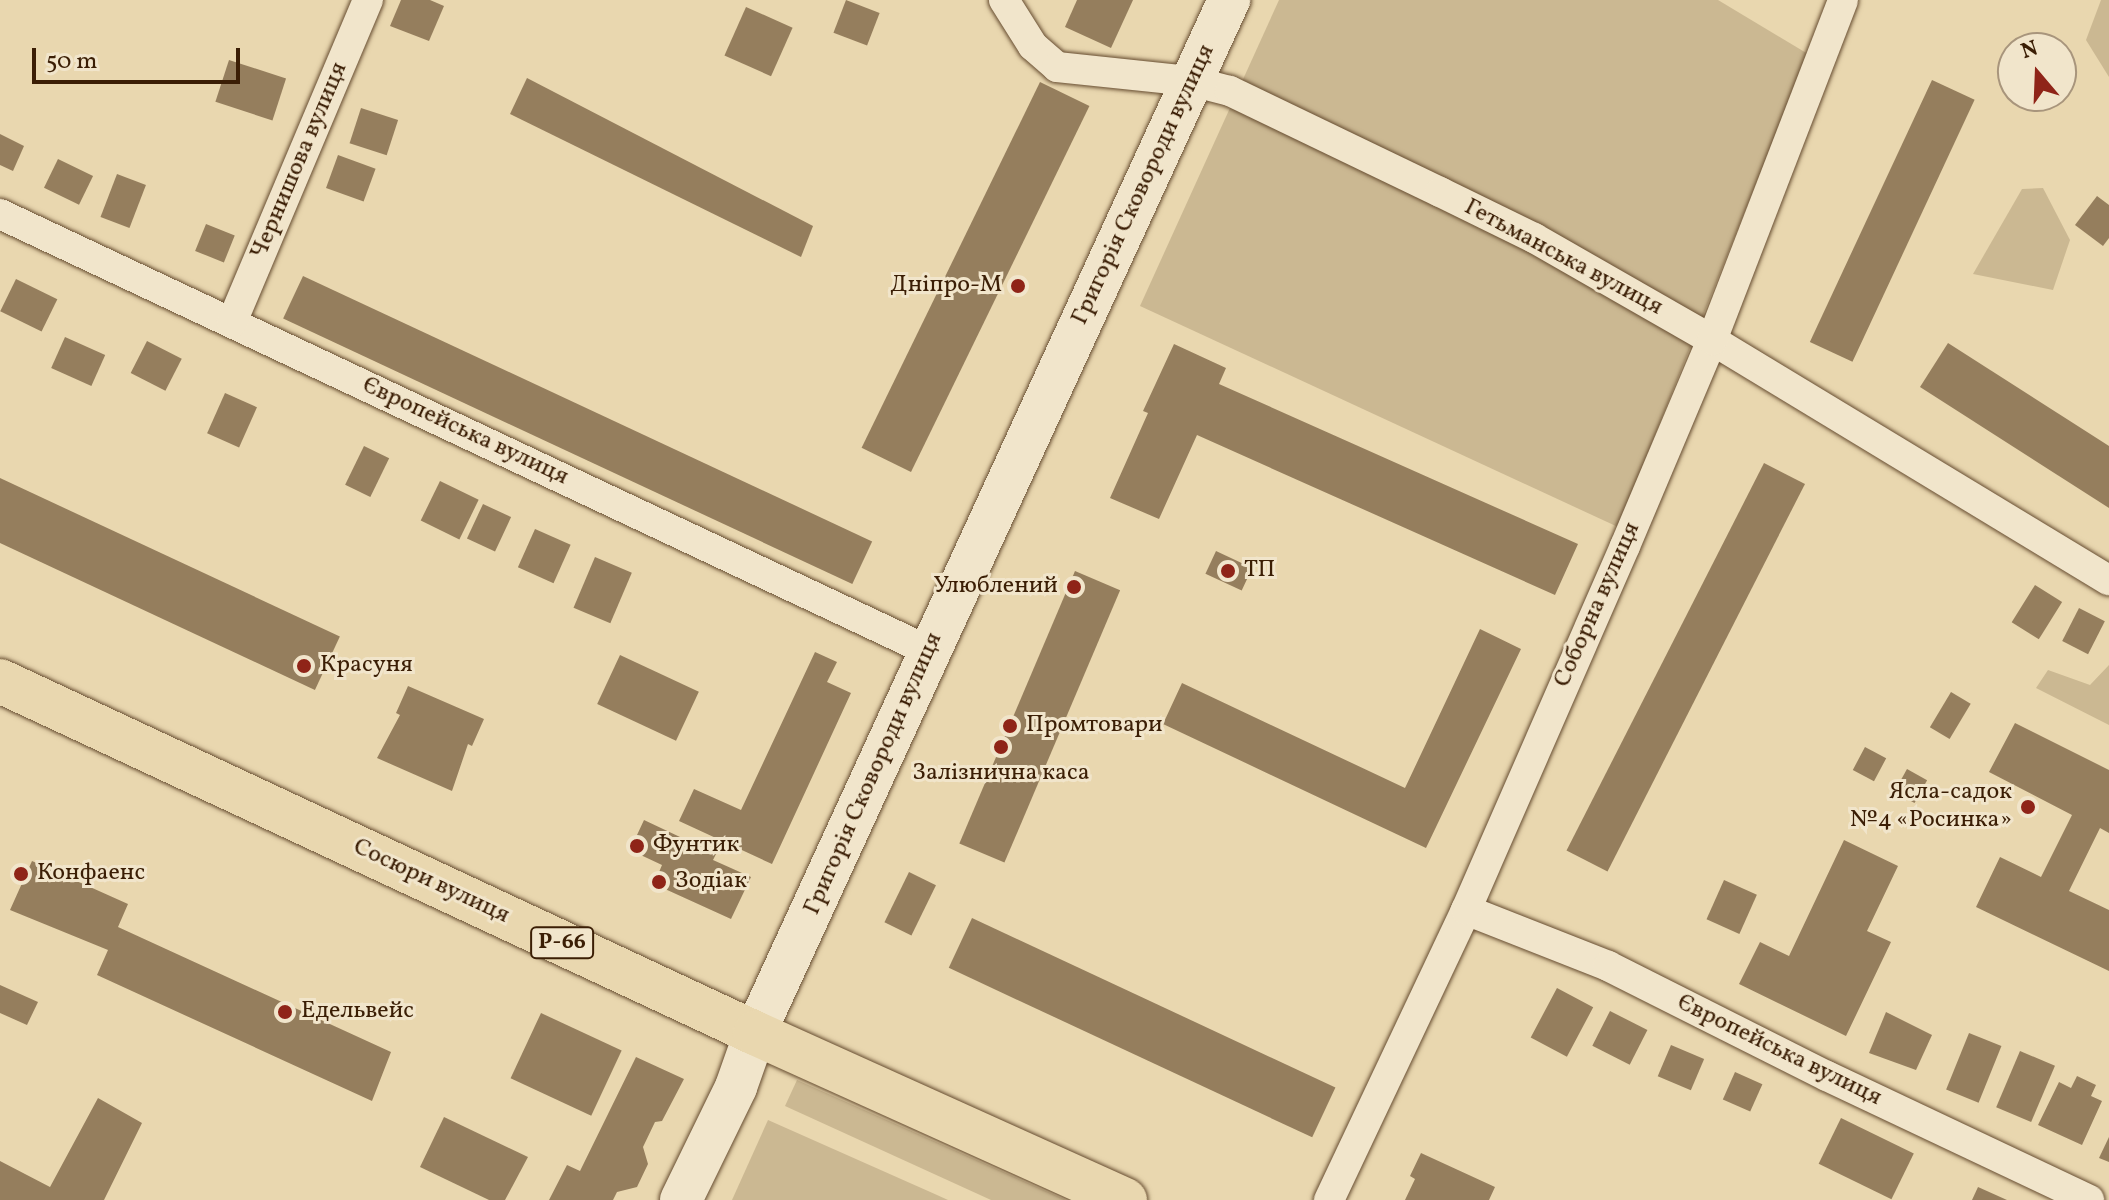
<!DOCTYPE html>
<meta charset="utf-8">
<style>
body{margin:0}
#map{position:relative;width:2109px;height:1200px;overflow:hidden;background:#e9d7af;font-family:Vollkorn,serif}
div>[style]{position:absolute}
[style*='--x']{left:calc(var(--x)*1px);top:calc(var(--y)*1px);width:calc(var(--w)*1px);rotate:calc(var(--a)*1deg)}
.green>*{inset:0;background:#cbb892}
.building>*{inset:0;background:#957e5d;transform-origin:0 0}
.roads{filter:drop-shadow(0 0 2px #664c30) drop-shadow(0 0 2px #664c30)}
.street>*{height:30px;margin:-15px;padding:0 15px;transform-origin:15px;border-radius:15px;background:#f1e5cb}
.secondary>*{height:42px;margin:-21px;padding:0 21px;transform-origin:21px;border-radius:21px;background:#f1e5cb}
.primary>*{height:44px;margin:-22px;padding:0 22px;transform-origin:22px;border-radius:22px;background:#e9d7af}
.dots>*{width:22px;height:22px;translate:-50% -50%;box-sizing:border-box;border:4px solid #f1e5cb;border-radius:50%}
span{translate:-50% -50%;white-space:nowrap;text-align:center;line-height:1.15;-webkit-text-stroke:6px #f1e5cb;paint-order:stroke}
.shield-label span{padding:2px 6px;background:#f1e5cb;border:2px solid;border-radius:6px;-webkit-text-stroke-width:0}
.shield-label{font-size:22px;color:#3b1e05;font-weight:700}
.street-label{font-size:24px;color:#3b1e05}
.poi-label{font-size:24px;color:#3b1e05}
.right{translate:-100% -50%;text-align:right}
.left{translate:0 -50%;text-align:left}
.north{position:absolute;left:1997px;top:32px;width:80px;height:80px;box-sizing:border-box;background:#f1e5cb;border:2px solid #a8957c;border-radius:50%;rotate:341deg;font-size:22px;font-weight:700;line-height:32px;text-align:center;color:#3b1e05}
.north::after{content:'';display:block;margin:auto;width:28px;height:36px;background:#8f2418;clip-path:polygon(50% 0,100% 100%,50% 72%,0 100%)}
.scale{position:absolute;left:32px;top:48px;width:208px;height:36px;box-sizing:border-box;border:4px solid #3b1e05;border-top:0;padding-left:10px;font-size:24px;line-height:28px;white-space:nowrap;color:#3b1e05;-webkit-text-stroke:6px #f1e5cb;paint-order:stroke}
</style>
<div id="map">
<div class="green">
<i style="clip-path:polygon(1279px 0,1718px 0,1808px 54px,1618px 527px,1140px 306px)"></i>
<i style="clip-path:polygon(2101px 0,2109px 0,2109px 77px,2086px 40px)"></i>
<i style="clip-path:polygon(2043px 188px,2070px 240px,2053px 290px,1973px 274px,2022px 189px)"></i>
<i style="clip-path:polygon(2109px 665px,2109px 725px,2036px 688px,2048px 670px,2090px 685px)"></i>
<i style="clip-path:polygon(797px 1080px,1066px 1200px,991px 1200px,785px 1106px)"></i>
<i style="clip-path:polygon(768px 1120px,937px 1195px,948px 1200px,732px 1200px)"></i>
</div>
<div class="building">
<i style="clip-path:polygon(401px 0,430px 0,444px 6px,429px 41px,390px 26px)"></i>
<i style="left:846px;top:0;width:36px;height:35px;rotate:21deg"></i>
<i style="clip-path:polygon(1077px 0,1133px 0,1111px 48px,1065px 27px)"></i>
<i style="left:746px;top:7px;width:51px;height:53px;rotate:24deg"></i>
<i style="left:229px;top:60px;width:60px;height:44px;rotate:18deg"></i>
<i style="clip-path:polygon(527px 78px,813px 226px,801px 257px,510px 114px)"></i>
<i style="left:1932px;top:80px;width:47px;height:289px;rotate:25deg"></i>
<i style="left:1040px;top:82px;width:55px;height:407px;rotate:26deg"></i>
<i style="left:361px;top:108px;width:39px;height:37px;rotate:18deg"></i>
<i style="clip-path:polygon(0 134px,24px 146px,13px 171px,0 165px)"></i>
<i style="left:338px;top:155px;width:40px;height:35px;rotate:20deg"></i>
<i style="left:58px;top:159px;width:39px;height:32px;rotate:26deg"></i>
<i style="left:117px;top:174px;width:31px;height:46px;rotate:21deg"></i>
<i style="clip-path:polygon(2097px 196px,2109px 205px,2109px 238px,2103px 246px,2075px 225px)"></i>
<i style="left:206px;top:224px;width:31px;height:29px;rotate:22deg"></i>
<i style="left:303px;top:276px;width:628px;height:47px;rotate:25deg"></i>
<i style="left:16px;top:279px;width:46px;height:36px;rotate:26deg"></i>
<i style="left:65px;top:337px;width:44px;height:34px;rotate:24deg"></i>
<i style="left:147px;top:341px;width:39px;height:36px;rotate:27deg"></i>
<i style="clip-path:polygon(1948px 343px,2109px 446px,2109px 508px,1920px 387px)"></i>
<i style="clip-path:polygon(1174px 344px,1226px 368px,1219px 384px,1578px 544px,1555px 595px,1197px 435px,1159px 519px,1110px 498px,1148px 413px,1143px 411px)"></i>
<i style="left:225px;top:393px;width:35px;height:44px;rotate:24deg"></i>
<i style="left:364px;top:446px;width:28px;height:43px;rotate:26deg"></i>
<i style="left:1764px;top:463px;width:46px;height:435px;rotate:27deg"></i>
<i style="left:0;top:478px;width:375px;height:59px;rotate:25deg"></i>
<i style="left:440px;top:481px;width:43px;height:44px;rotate:26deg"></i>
<i style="left:483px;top:504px;width:31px;height:38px;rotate:25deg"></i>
<i style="left:535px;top:529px;width:39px;height:42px;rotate:24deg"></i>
<i style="left:1216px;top:551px;width:40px;height:25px;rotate:25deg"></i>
<i style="left:595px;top:557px;width:40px;height:55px;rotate:23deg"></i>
<i style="left:1075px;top:571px;width:49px;height:296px;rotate:23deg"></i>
<i style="left:2035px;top:585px;width:32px;height:44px;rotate:32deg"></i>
<i style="left:2079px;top:608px;width:29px;height:37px;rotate:27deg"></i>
<i style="clip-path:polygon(1480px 629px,1521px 649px,1426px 848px,1163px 724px,1182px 683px,1405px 788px)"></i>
<i style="clip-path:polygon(815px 652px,837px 662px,827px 682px,851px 693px,772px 864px,679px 821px,694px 789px,741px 810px)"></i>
<i style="left:620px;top:655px;width:87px;height:54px;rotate:25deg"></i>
<i style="clip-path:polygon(408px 686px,484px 719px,472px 746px,468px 744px,452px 791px,377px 758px,400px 715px,396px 713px)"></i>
<i style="left:1951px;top:692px;width:23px;height:41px;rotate:31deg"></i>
<i style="clip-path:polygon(2015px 723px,2109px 770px,2109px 833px,2100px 828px,2069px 891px,2109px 910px,2109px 971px,1976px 907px,2000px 857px,2041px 877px,2072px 815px,1989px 772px)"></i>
<i style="left:1865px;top:747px;width:24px;height:26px;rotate:28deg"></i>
<i style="left:1907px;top:769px;width:23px;height:26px;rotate:29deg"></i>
<i style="clip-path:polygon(644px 820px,716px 854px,713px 860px,751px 877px,731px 919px,654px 884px,662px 865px,630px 850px)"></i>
<i style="clip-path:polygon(1844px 840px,1898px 866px,1867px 931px,1891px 942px,1846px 1036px,1739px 984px,1760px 942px,1789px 956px)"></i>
<i style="clip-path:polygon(32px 861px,128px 904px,118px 927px,391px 1052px,372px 1101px,97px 975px,108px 950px,10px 910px)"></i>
<i style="left:909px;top:872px;width:30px;height:56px;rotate:26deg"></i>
<i style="left:1724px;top:880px;width:36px;height:43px;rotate:24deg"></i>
<i style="left:972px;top:918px;width:401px;height:55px;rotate:25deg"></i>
<i style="clip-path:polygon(0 985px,38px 1002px,27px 1025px,0 1013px)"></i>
<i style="left:1557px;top:988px;width:41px;height:56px;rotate:28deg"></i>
<i style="left:1610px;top:1011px;width:42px;height:39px;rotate:27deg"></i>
<i style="clip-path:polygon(1886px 1012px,1932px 1035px,1916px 1070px,1869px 1053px)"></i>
<i style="left:541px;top:1013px;width:89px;height:72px;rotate:25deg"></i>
<i style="left:1969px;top:1033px;width:35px;height:61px;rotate:22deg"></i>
<i style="left:1671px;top:1045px;width:36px;height:34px;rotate:23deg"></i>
<i style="left:2020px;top:1051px;width:38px;height:61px;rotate:23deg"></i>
<i style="clip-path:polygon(636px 1057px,684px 1079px,662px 1121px,655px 1122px,643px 1147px,648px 1164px,637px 1187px,617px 1192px,613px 1200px,549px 1200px,567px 1165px,580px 1171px)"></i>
<i style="left:1735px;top:1072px;width:30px;height:30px;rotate:24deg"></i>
<i style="clip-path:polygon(2077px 1076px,2096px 1085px,2091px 1096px,2102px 1101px,2082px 1145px,2038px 1125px,2059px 1082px,2071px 1088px)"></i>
<i style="clip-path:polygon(98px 1098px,142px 1123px,104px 1200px,0 1200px,0 1161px,50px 1187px)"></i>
<i style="clip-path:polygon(444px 1117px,528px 1157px,505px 1200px,489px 1200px,420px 1167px)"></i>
<i style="left:1841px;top:1118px;width:81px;height:51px;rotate:26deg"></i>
<i style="clip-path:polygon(2109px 1137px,2109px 1162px,2099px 1158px)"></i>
<i style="clip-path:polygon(1421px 1153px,1495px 1187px,1489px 1200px,1405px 1200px,1415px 1179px,1410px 1176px)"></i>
<i style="clip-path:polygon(1978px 1187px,2007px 1200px,1972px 1200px)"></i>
</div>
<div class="roads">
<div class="street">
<i style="--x:1004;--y:0;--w:54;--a:57.8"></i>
<i style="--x:1033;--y:46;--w:32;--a:41"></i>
<i style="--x:1057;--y:67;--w:135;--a:6"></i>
<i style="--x:1191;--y:81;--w:40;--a:14.4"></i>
<i style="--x:1230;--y:91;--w:233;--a:25.7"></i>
<i style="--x:1440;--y:192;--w:105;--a:26.1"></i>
<i style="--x:1534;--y:238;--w:205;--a:29.8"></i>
<i style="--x:1712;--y:340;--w:464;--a:31.2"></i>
<i style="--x:0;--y:214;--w:1027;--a:25.19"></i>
<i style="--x:232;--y:322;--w:350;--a:-67.1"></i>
<i style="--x:1466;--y:910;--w:153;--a:21.5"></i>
<i style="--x:1608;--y:966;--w:245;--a:26.7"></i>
<i style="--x:1827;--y:1076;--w:290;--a:25.3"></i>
<i style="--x:1329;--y:1200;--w:321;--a:-64.7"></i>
<i style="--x:1466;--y:910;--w:397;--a:-66.4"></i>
<i style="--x:1625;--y:546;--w:224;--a:-67.1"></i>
<i style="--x:1712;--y:340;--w:364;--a:-68.9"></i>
</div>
<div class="secondary">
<i style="--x:681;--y:1200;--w:126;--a:-64"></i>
<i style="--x:736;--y:1087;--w:57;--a:-70.6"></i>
<i style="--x:755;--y:1033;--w:1137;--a:-65.35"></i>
</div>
<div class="primary">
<i style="--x:0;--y:681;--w:833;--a:25"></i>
<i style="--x:755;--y:1033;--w:406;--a:24.3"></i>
</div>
</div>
<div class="dots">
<i style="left:1018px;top:286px;background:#8f2418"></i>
<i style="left:1228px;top:571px;background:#8f2418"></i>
<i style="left:1074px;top:587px;background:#8f2418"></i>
<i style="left:304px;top:666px;background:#8f2418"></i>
<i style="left:1010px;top:726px;background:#8f2418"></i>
<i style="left:1001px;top:747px;background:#8f2418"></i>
<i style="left:2028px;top:807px;background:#8f2418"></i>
<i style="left:637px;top:846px;background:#8f2418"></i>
<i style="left:21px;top:874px;background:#8f2418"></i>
<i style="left:659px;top:882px;background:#8f2418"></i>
<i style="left:285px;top:1012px;background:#8f2418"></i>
</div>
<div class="shield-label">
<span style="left:562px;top:943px">Р-66</span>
</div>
<div class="street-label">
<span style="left:300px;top:161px;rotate:-67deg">Чернишова вулиця</span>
<span style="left:1144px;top:185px;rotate:-65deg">Григорія Сковороди вулиця</span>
<span style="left:1563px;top:258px;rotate:28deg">Гетьманська вулиця</span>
<span style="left:465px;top:432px;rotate:25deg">Європейська вулиця</span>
<span style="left:1598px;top:605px;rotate:-66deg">Соборна вулиця</span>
<span style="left:874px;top:774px;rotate:-66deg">Григорія Сковороди вулиця</span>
<span style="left:431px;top:882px;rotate:25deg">Сосюри вулиця</span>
<span style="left:1779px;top:1051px;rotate:26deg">Європейська вулиця</span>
</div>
<div class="poi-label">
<span class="right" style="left:1002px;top:286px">Днiпро-М</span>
<span class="left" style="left:1244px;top:571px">ТП</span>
<span class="right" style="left:1058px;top:587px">Улюблений</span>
<span class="left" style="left:320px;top:666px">Красуня</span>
<span class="left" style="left:1026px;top:726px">Промтовари</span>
<span style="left:1001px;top:774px">Залiзнична каса</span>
<span class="right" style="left:2012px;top:807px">Ясла-садок<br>№4 «Росинка»</span>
<span class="left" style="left:653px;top:846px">Фунтик</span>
<span class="left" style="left:37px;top:874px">Конфаенс</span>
<span class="left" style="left:675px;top:882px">Зодіак</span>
<span class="left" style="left:301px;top:1012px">Едельвейс</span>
</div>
<div class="north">N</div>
<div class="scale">50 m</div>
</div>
